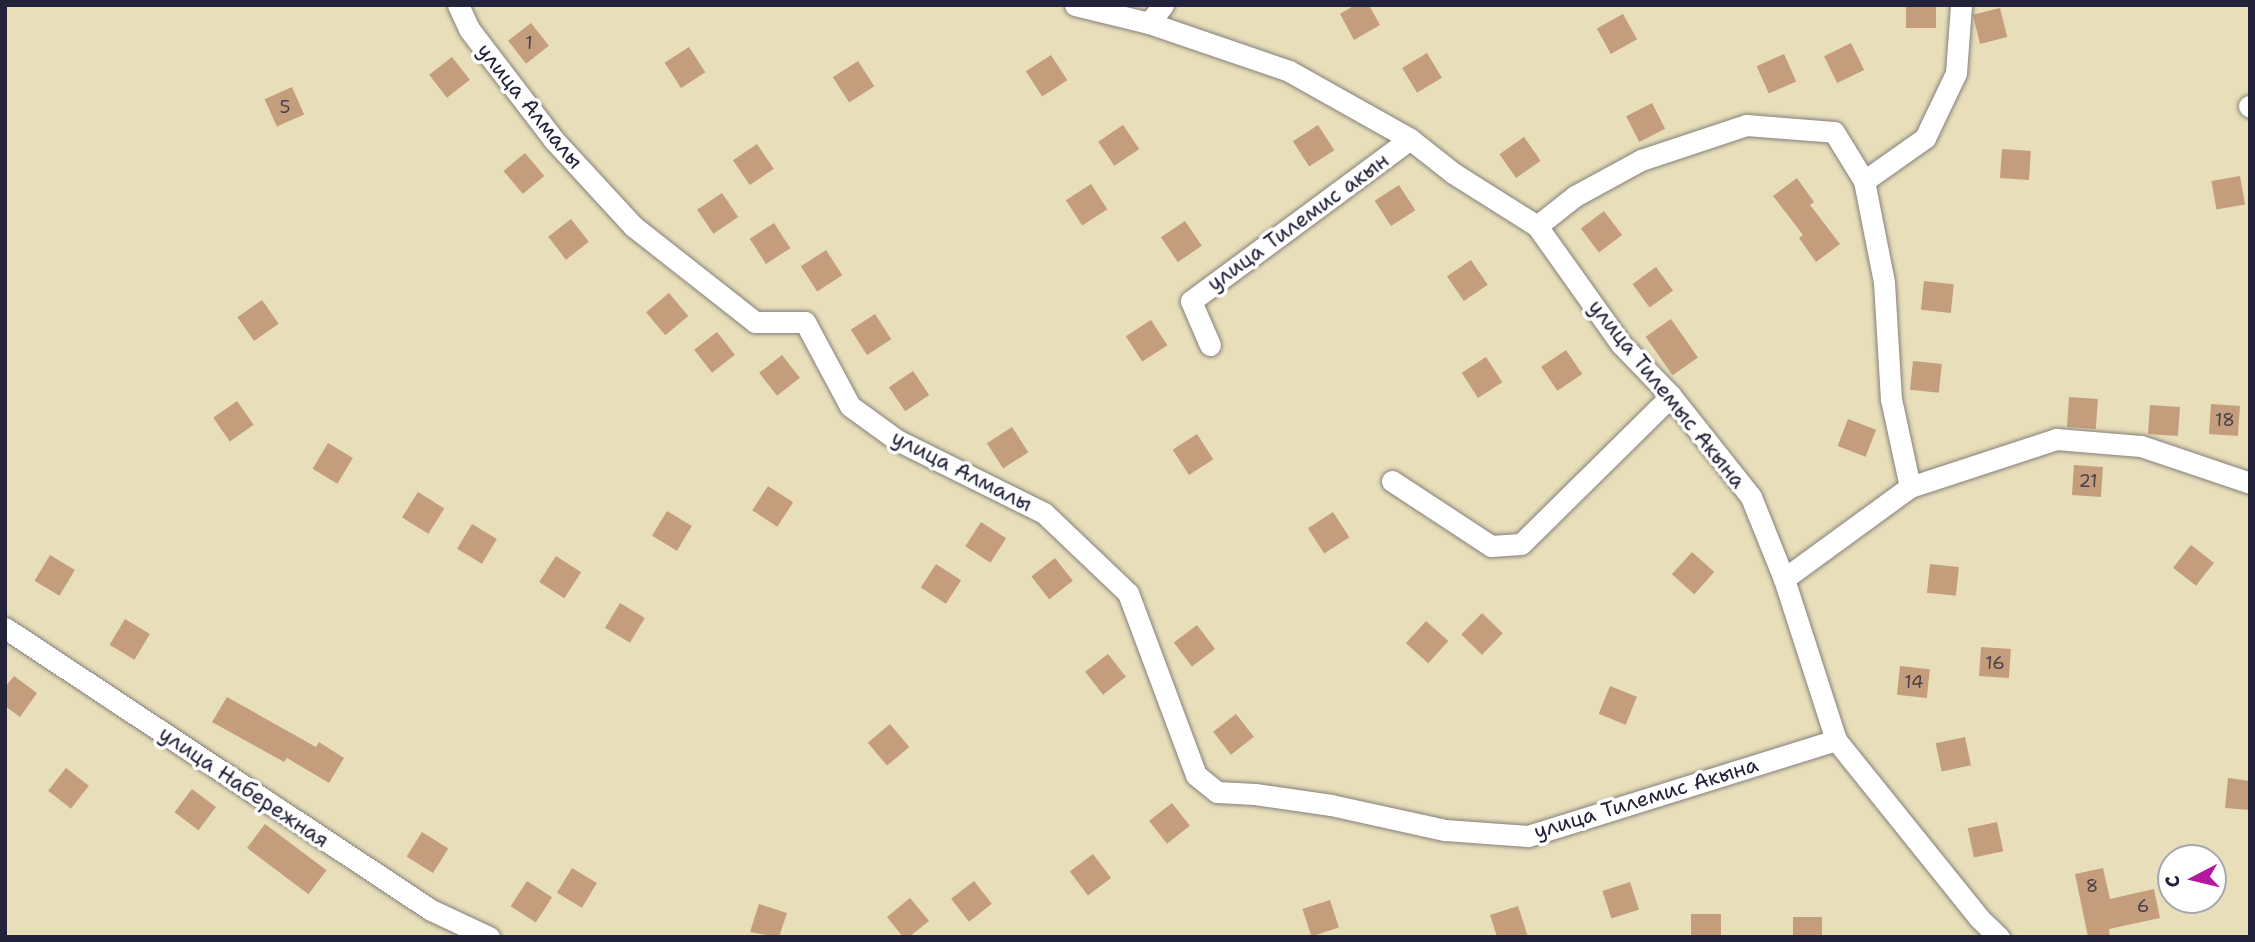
<!DOCTYPE html>
<meta charset="utf-8">
<style>
body{margin:0}
#map{position:relative;width:2255px;height:942px;overflow:hidden;background:#e8deba;font-family:"Shantell Sans",sans-serif}
div>[style]{position:absolute}
[style*='--x']{left:calc(var(--x)*1px);top:calc(var(--y)*1px);width:calc(var(--w)*1px);rotate:calc(var(--a)*1deg)}
.building>*{inset:0;background:#c49e7c;transform-origin:0 0}
.roads{filter:drop-shadow(0 0 2px #85807a) drop-shadow(0 0 2px #85807a)}
.minor>*{height:21px;margin:-10.5px;padding:0 10.5px;transform-origin:10.5px;border-radius:10.5px;background:#fff}
span{translate:-50% -50%;white-space:nowrap;text-align:center;line-height:1.15;-webkit-text-stroke:7px #fff;paint-order:stroke}
.number-label{font-size:18px;color:#4a414b}
.number-label span{-webkit-text-stroke-width:0}
.street-label{font-size:21px;color:#22223b}
.frame{position:absolute;inset:0;border:7px solid #22223b;pointer-events:none}
.north{position:absolute;left:2157px;top:844px;width:70px;height:70px;box-sizing:border-box;background:#fff;border:2px solid #a7a7b1;border-radius:50%;rotate:263deg;font-size:19px;font-weight:700;line-height:28px;text-align:center;color:#22223b}
.north::after{content:'';display:block;margin:auto;width:24px;height:32px;background:#b5179e;clip-path:polygon(50% 0,100% 100%,50% 72%,0 100%)}
</style>
<div id="map">
<div class="building">
<i style="clip-path:polygon(1355px 5px,1369px 5px,1380px 25px,1354px 40px,1340px 14px)"></i>
<i style="left:1906px;top:5px;width:30px;height:23px"></i>
<i style="left:2000px;top:8px;width:30px;height:28px;rotate:76deg"></i>
<i style="left:1623px;top:14px;width:29px;height:30px;rotate:61deg"></i>
<i style="left:531px;top:23px;width:29px;height:29px;rotate:52deg"></i>
<i style="left:1851px;top:43px;width:30px;height:30px;rotate:64deg"></i>
<i style="left:689px;top:47px;width:30px;height:29px;rotate:57deg"></i>
<i style="left:1427px;top:53px;width:29px;height:29px;rotate:59deg"></i>
<i style="left:1784px;top:54px;width:30px;height:30px;rotate:66deg"></i>
<i style="left:1051px;top:55px;width:30px;height:30px;rotate:57deg"></i>
<i style="left:452px;top:57px;width:29px;height:29px;rotate:52deg"></i>
<i style="left:858px;top:61px;width:30px;height:30px;rotate:57deg"></i>
<i style="left:292px;top:87px;width:30px;height:30px;rotate:66deg"></i>
<i style="left:1652px;top:103px;width:29px;height:29px;rotate:63deg"></i>
<i style="left:1123px;top:125px;width:29px;height:30px;rotate:56deg"></i>
<i style="left:1318px;top:125px;width:30px;height:30px;rotate:57deg"></i>
<i style="left:1524px;top:137px;width:29px;height:30px;rotate:55deg"></i>
<i style="left:757px;top:144px;width:30px;height:29px;rotate:56deg"></i>
<i style="left:2002px;top:149px;width:29px;height:29px;rotate:4deg"></i>
<i style="left:525px;top:153px;width:30px;height:28px;rotate:50deg"></i>
<i style="left:2240px;top:176px;width:29px;height:29px;rotate:80deg"></i>
<i style="clip-path:polygon(1797px 178px,1814px 202px,1810px 205px,1840px 244px,1816px 262px,1799px 238px,1803px 235px,1773px 196px)"></i>
<i style="left:1091px;top:184px;width:30px;height:30px;rotate:57deg"></i>
<i style="left:1399px;top:185px;width:30px;height:29px;rotate:57deg"></i>
<i style="left:722px;top:193px;width:29px;height:30px;rotate:56deg"></i>
<i style="left:1604px;top:211px;width:30px;height:29px;rotate:53deg"></i>
<i style="left:571px;top:219px;width:29px;height:29px;rotate:52deg"></i>
<i style="left:1185px;top:221px;width:30px;height:29px;rotate:56deg"></i>
<i style="left:774px;top:223px;width:30px;height:29px;rotate:57deg"></i>
<i style="left:826px;top:250px;width:30px;height:30px;rotate:57deg"></i>
<i style="left:1471px;top:260px;width:30px;height:29px;rotate:56deg"></i>
<i style="left:1656px;top:267px;width:29px;height:29px;rotate:54deg"></i>
<i style="left:1924px;top:281px;width:30px;height:29px;rotate:6deg"></i>
<i style="left:669px;top:293px;width:30px;height:30px;rotate:50deg"></i>
<i style="left:262px;top:300px;width:29px;height:30px;rotate:55deg"></i>
<i style="left:875px;top:314px;width:30px;height:29px;rotate:57deg"></i>
<i style="left:1671px;top:319px;width:47px;height:31px;rotate:55deg"></i>
<i style="left:1151px;top:320px;width:30px;height:30px;rotate:57deg"></i>
<i style="left:717px;top:332px;width:29px;height:29px;rotate:52deg"></i>
<i style="left:1566px;top:350px;width:29px;height:30px;rotate:56deg"></i>
<i style="left:782px;top:355px;width:29px;height:29px;rotate:52deg"></i>
<i style="left:1486px;top:357px;width:30px;height:29px;rotate:57deg"></i>
<i style="left:1913px;top:361px;width:29px;height:29px;rotate:6deg"></i>
<i style="left:913px;top:371px;width:29px;height:29px;rotate:56deg"></i>
<i style="left:2069px;top:397px;width:29px;height:30px;rotate:4deg"></i>
<i style="left:237px;top:401px;width:29px;height:29px;rotate:55deg"></i>
<i style="left:2211px;top:404px;width:29px;height:30px;rotate:4deg"></i>
<i style="left:2150px;top:405px;width:30px;height:29px;rotate:4deg"></i>
<i style="left:1848px;top:419px;width:30px;height:29px;rotate:21deg"></i>
<i style="left:1012px;top:427px;width:30px;height:30px;rotate:57deg"></i>
<i style="left:1197px;top:434px;width:30px;height:29px;rotate:57deg"></i>
<i style="left:328px;top:443px;width:29px;height:30px;rotate:31deg"></i>
<i style="left:2074px;top:465px;width:29px;height:30px;rotate:4deg"></i>
<i style="left:768px;top:486px;width:30px;height:29px;rotate:33deg"></i>
<i style="left:418px;top:492px;width:31px;height:30px;rotate:32deg"></i>
<i style="left:667px;top:511px;width:29px;height:29px;rotate:31deg"></i>
<i style="left:1333px;top:512px;width:30px;height:30px;rotate:57deg"></i>
<i style="left:981px;top:522px;width:30px;height:29px;rotate:33deg"></i>
<i style="left:472px;top:524px;width:29px;height:29px;rotate:31deg"></i>
<i style="left:2191px;top:545px;width:29px;height:29px;rotate:38deg"></i>
<i style="left:1692px;top:552px;width:30px;height:30px;rotate:42deg"></i>
<i style="left:50px;top:555px;width:29px;height:30px;rotate:31deg"></i>
<i style="left:556px;top:556px;width:30px;height:31px;rotate:33deg"></i>
<i style="left:1055px;top:558px;width:29px;height:30px;rotate:52deg"></i>
<i style="left:936px;top:564px;width:30px;height:28px;rotate:33deg"></i>
<i style="left:1930px;top:564px;width:29px;height:29px;rotate:6deg"></i>
<i style="left:620px;top:603px;width:29px;height:29px;rotate:31deg"></i>
<i style="left:1482px;top:613px;width:29px;height:30px;rotate:44deg"></i>
<i style="left:125px;top:619px;width:29px;height:30px;rotate:31deg"></i>
<i style="left:1426px;top:621px;width:30px;height:30px;rotate:42deg"></i>
<i style="left:1197px;top:625px;width:30px;height:29px;rotate:53deg"></i>
<i style="left:1981px;top:647px;width:30px;height:29px;rotate:4deg"></i>
<i style="left:1108px;top:654px;width:29px;height:29px;rotate:52deg"></i>
<i style="left:1900px;top:666px;width:30px;height:29px;rotate:6deg"></i>
<i style="clip-path:polygon(14px 676px,37px 693px,20px 717px,5px 706px,5px 687px)"></i>
<i style="left:1610px;top:686px;width:29px;height:30px;rotate:22deg"></i>
<i style="clip-path:polygon(227px 697px,316px 747px,319px 742px,344px 758px,329px 783px,287px 758px,284px 762px,212px 722px)"></i>
<i style="left:1236px;top:714px;width:29px;height:29px;rotate:52deg"></i>
<i style="left:890px;top:724px;width:30px;height:29px;rotate:50deg"></i>
<i style="left:1965px;top:737px;width:29px;height:30px;rotate:78deg"></i>
<i style="left:66px;top:768px;width:29px;height:29px;rotate:38deg"></i>
<i style="clip-path:polygon(2228px 778px,2250px 781px,2250px 810px,2225px 808px)"></i>
<i style="left:192px;top:789px;width:30px;height:29px;rotate:37deg"></i>
<i style="left:1172px;top:803px;width:29px;height:29px;rotate:52deg"></i>
<i style="left:1997px;top:822px;width:30px;height:30px;rotate:78deg"></i>
<i style="left:265px;top:824px;width:77px;height:30px;rotate:37deg"></i>
<i style="left:422px;top:832px;width:31px;height:29px;rotate:32deg"></i>
<i style="left:1093px;top:854px;width:30px;height:29px;rotate:53deg"></i>
<i style="left:572px;top:868px;width:29px;height:29px;rotate:31deg"></i>
<i style="clip-path:polygon(2103px 868px,2110px 899px,2154px 889px,2160px 918px,2109px 929px,2110px 937px,2088px 937px,2075px 874px)"></i>
<i style="left:527px;top:881px;width:30px;height:30px;rotate:33deg"></i>
<i style="left:974px;top:881px;width:29px;height:29px;rotate:52deg"></i>
<i style="left:1630px;top:882px;width:29px;height:29px;rotate:72deg"></i>
<i style="clip-path:polygon(910px 898px,929px 921px,909px 937px,903px 937px,887px 917px)"></i>
<i style="left:1330px;top:900px;width:29px;height:29px;rotate:72deg"></i>
<i style="clip-path:polygon(759px 904px,787px 913px,779px 937px,750px 932px)"></i>
<i style="clip-path:polygon(1518px 906px,1528px 937px,1497px 937px,1490px 915px)"></i>
<i style="left:1691px;top:914px;width:30px;height:23px"></i>
<i style="left:1793px;top:917px;width:29px;height:20px"></i>
</div>
<div class="roads">
<div class="minor">
<i style="--x:458;--y:5;--w:26;--a:65"></i>
<i style="--x:469;--y:29;--w:140;--a:52.6"></i>
<i style="--x:554;--y:140;--w:117;--a:47.4"></i>
<i style="--x:633;--y:226;--w:155;--a:38.2"></i>
<i style="--x:755;--y:322;--w:50;--a:0"></i>
<i style="--x:805;--y:322;--w:95;--a:61.8"></i>
<i style="--x:850;--y:406;--w:58;--a:35.9"></i>
<i style="--x:897;--y:440;--w:164;--a:26.4"></i>
<i style="--x:1044;--y:513;--w:116;--a:43.6"></i>
<i style="--x:1128;--y:593;--w:194;--a:69.5"></i>
<i style="--x:1196;--y:775;--w:27;--a:39"></i>
<i style="--x:1217;--y:792;--w:38;--a:3"></i>
<i style="--x:1255;--y:794;--w:77;--a:8.2"></i>
<i style="--x:1331;--y:805;--w:117;--a:12.4"></i>
<i style="--x:1445;--y:830;--w:83;--a:4.1"></i>
<i style="--x:1528;--y:836;--w:323;--a:-17.3"></i>
<i style="--x:1075;--y:5;--w:76;--a:13.7"></i>
<i style="--x:1149;--y:23;--w:148;--a:18.9"></i>
<i style="--x:1289;--y:71;--w:139;--a:29.3"></i>
<i style="--x:1410;--y:139;--w:55;--a:38.3"></i>
<i style="--x:1453;--y:173;--w:99;--a:32.2"></i>
<i style="--x:1537;--y:226;--w:145;--a:54.6"></i>
<i style="--x:1621;--y:344;--w:72;--a:46.1"></i>
<i style="--x:1671;--y:396;--w:129;--a:51.6"></i>
<i style="--x:1751;--y:497;--w:88;--a:68.1"></i>
<i style="--x:1784;--y:579;--w:169;--a:72.1"></i>
<i style="--x:1836;--y:740;--w:228;--a:51.2"></i>
<i style="--x:1979;--y:918;--w:28;--a:44"></i>
<i style="--x:1149;--y:23;--w:23;--a:-52"></i>
<i style="--x:2249;--y:106;--w:1;--a:45"></i>
<i style="--x:1864;--y:181;--w:75;--a:-35.2"></i>
<i style="--x:1925;--y:138;--w:72;--a:-64.5"></i>
<i style="--x:1956;--y:73;--w:68;--a:-85.8"></i>
<i style="--x:1537;--y:226;--w:48;--a:-38.3"></i>
<i style="--x:1575;--y:196;--w:75;--a:-28.6"></i>
<i style="--x:1641;--y:160;--w:111;--a:-18.4"></i>
<i style="--x:1746;--y:125;--w:88;--a:4.5"></i>
<i style="--x:1834;--y:132;--w:57;--a:58.5"></i>
<i style="--x:1864;--y:181;--w:103;--a:78.8"></i>
<i style="--x:1884;--y:282;--w:117;--a:86.6"></i>
<i style="--x:1891;--y:399;--w:90;--a:77.8"></i>
<i style="--x:1910;--y:487;--w:156;--a:143.9"></i>
<i style="--x:1210;--y:345;--w:48;--a:-113.4"></i>
<i style="--x:1191;--y:301;--w:272;--a:-36.5"></i>
<i style="--x:1392;--y:481;--w:118;--a:33.3"></i>
<i style="--x:1491;--y:546;--w:30;--a:-4"></i>
<i style="--x:1521;--y:544;--w:211;--a:-44.6"></i>
<i style="--x:1910;--y:487;--w:154;--a:-18.2"></i>
<i style="--x:2056;--y:439;--w:85;--a:4.7"></i>
<i style="--x:2141;--y:446;--w:115;--a:18.7"></i>
<i style="--x:5;--y:628;--w:511;--a:33.5"></i>
<i style="--x:431;--y:910;--w:64;--a:25"></i>
</div>
</div>
<div class="number-label">
<span style="left:529px;top:43px">1</span>
<span style="left:285px;top:107px">5</span>
<span style="left:2225px;top:420px">18</span>
<span style="left:2088px;top:481px">21</span>
<span style="left:1995px;top:663px">16</span>
<span style="left:1914px;top:682px">14</span>
<span style="left:2092px;top:886px">8</span>
<span style="left:2143px;top:906px">6</span>
</div>
<div class="street-label">
<span style="left:530px;top:106px;rotate:51deg">улица Алмалы</span>
<span style="left:1298px;top:222px;rotate:-36deg">улица Тилемис акын</span>
<span style="left:1667px;top:394px;rotate:51deg">улица Тилемыс Акына</span>
<span style="left:962px;top:471px;rotate:27deg">улица Алмалы</span>
<span style="left:244px;top:787px;rotate:34deg">улица Набережная</span>
<span style="left:1646px;top:798px;rotate:-17deg">улица Тилемис Акына</span>
</div>
<div class="frame"></div>
<div class="north">С</div>
</div>
